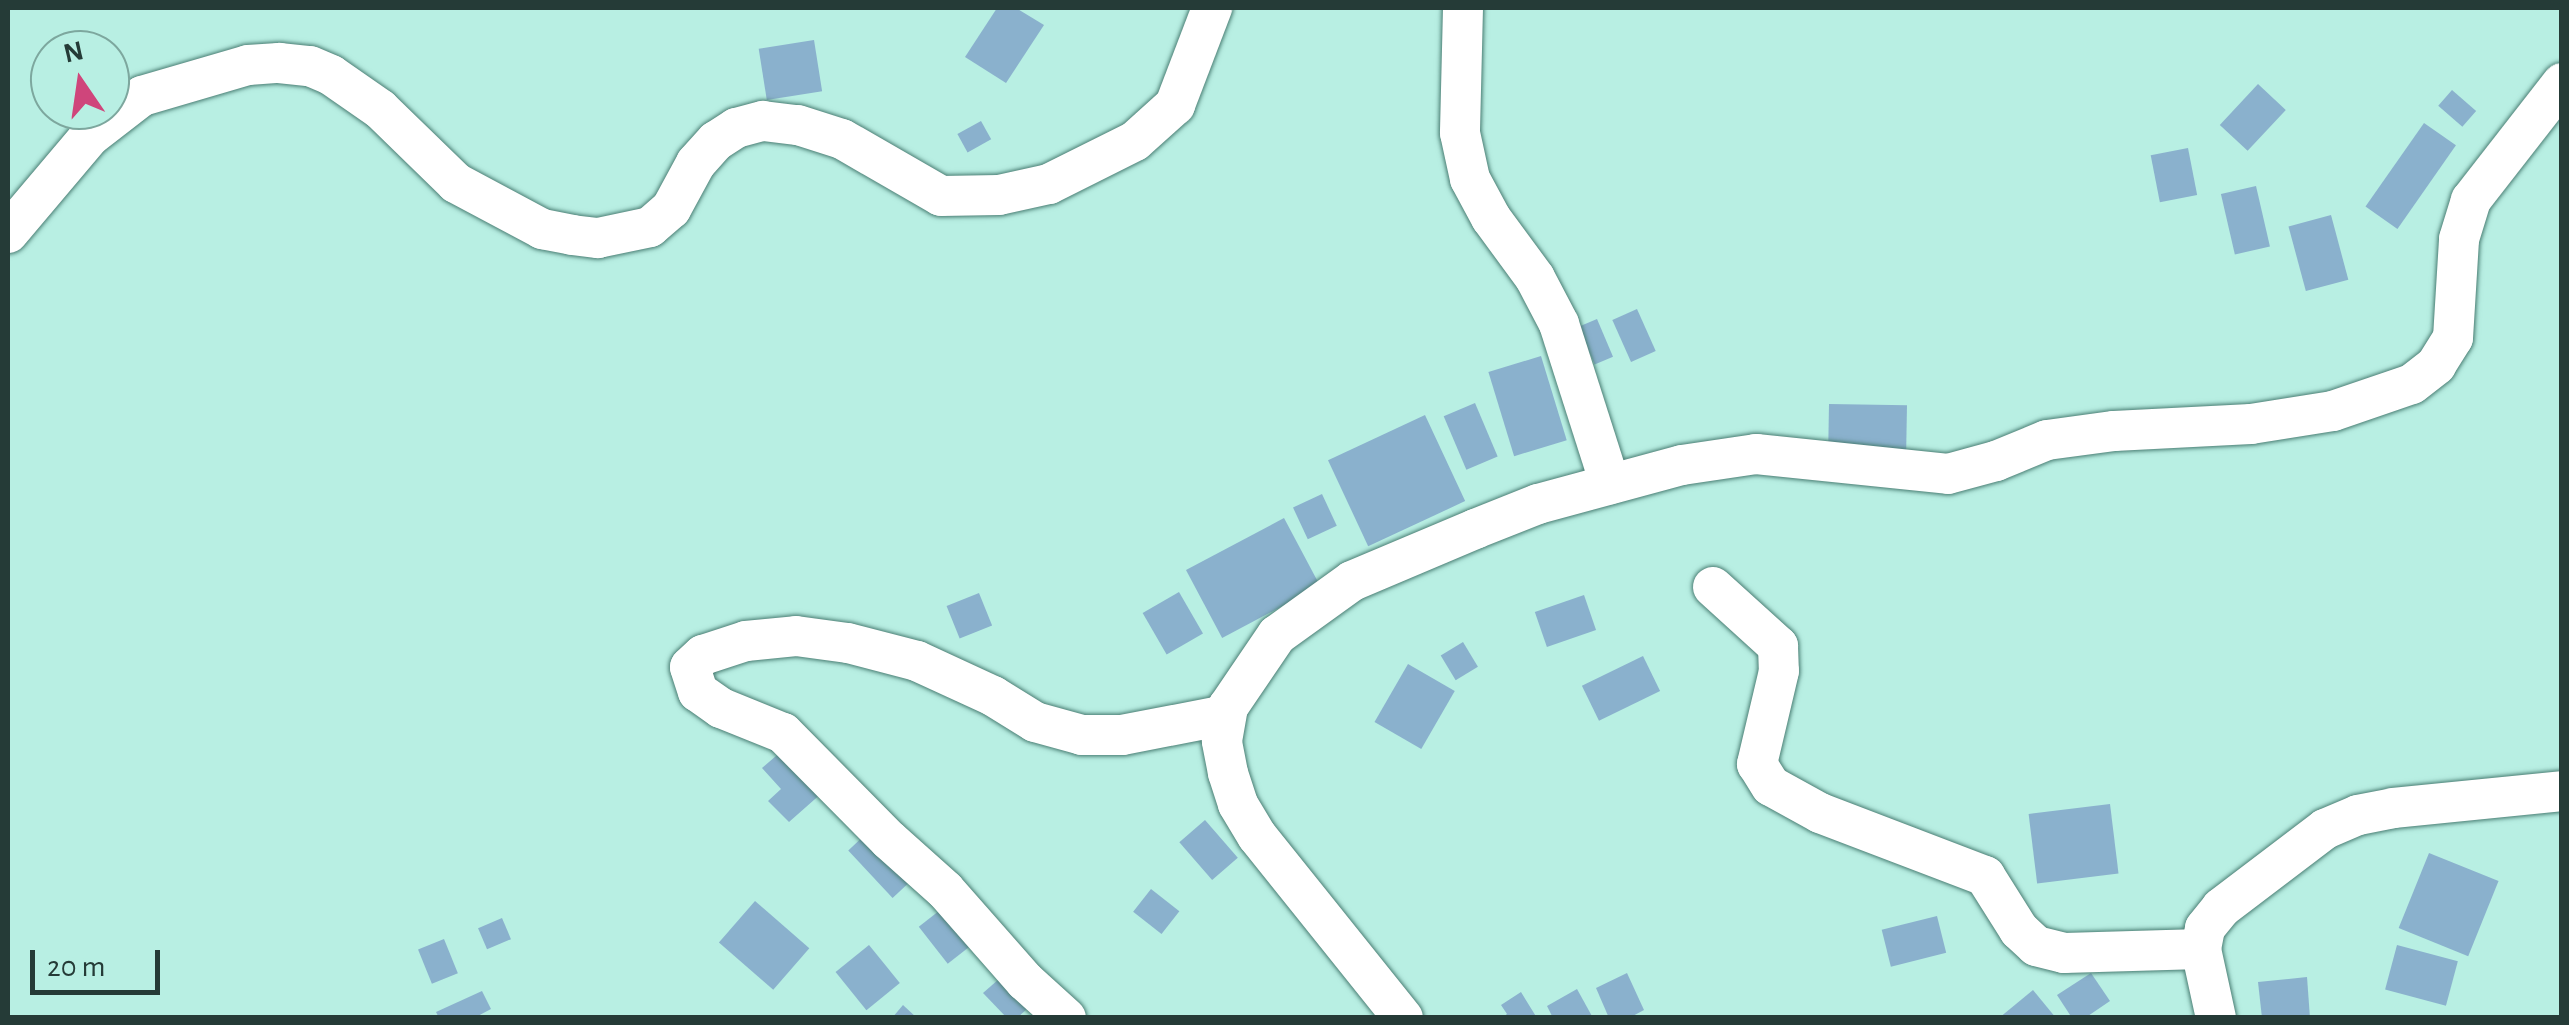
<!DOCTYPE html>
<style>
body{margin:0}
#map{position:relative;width:2569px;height:1025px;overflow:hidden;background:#b8efe3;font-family:"Alegreya Sans",sans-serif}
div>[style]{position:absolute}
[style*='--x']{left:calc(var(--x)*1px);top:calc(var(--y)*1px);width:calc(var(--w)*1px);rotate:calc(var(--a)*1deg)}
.building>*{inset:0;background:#8ab1cd;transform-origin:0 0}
.roads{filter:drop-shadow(0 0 2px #4a7e74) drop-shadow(0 0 2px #4a7e74)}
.minor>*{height:40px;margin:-20px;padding:0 20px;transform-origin:20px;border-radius:20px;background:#fff}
span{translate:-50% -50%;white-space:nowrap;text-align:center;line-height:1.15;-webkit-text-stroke:8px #b8efe3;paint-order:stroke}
.frame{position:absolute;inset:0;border:10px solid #253b37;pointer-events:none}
.north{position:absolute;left:30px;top:30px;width:100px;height:100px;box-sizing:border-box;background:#b8efe3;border:2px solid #7da79e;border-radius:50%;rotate:347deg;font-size:28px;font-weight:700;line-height:40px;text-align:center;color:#253b37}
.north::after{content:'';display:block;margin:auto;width:35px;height:45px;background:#cf457b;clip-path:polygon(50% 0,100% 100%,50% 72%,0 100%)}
.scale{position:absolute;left:30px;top:950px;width:130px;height:45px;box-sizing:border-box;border:5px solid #253b37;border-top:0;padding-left:12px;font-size:30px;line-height:35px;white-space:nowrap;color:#253b37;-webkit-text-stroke:8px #b8efe3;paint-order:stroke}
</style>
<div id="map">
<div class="building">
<i style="clip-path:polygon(997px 8px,1016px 8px,1044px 25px,1006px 83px,965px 57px)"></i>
<i style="left:814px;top:40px;width:52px;height:56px;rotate:81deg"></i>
<i style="left:2258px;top:84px;width:38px;height:56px;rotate:43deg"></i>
<i style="left:2452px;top:90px;width:32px;height:21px;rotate:41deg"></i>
<i style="left:981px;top:121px;width:21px;height:27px;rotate:61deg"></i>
<i style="left:2424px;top:123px;width:39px;height:102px;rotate:35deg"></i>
<i style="left:2188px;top:148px;width:48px;height:38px;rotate:79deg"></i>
<i style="left:2256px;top:186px;width:62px;height:36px;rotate:77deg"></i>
<i style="left:2331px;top:215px;width:67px;height:44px;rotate:75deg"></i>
<i style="left:1637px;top:309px;width:46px;height:27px;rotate:66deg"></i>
<i style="left:1597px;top:319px;width:41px;height:20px;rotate:67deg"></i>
<i style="left:1541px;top:356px;width:88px;height:55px;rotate:73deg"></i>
<i style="left:1475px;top:403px;width:58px;height:34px;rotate:67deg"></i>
<i style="left:1829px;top:404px;width:78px;height:46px;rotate:1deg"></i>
<i style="left:1425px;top:415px;width:95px;height:107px;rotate:65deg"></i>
<i style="left:1322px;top:494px;width:35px;height:32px;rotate:65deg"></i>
<i style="left:1284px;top:518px;width:77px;height:111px;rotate:62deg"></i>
<i style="left:1179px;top:592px;width:48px;height:42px;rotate:60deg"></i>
<i style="left:979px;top:593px;width:35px;height:35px;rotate:68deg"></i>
<i style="left:1584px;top:595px;width:37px;height:52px;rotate:71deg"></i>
<i style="left:1463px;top:642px;width:29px;height:26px;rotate:59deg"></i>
<i style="left:1643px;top:656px;width:39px;height:68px;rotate:64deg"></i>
<i style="left:1408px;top:664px;width:54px;height:67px;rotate:30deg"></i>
<i style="clip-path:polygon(783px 750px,823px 792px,789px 822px,768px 801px,781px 789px,762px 768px)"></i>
<i style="left:2110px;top:804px;width:70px;height:82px;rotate:83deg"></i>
<i style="left:1205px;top:820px;width:50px;height:34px;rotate:49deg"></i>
<i style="left:868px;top:832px;width:65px;height:27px;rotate:47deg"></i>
<i style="left:2429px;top:853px;width:75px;height:81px;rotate:22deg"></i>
<i style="left:1151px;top:889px;width:36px;height:29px;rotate:38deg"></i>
<i style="left:755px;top:901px;width:72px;height:55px;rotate:41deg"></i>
<i style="left:944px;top:907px;width:47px;height:32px;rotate:52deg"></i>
<i style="left:1937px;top:916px;width:38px;height:57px;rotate:76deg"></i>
<i style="left:502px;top:918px;width:23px;height:26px;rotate:67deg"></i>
<i style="left:444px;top:939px;width:37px;height:28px;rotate:68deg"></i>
<i style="left:869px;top:945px;width:49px;height:43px;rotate:51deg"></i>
<i style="left:2397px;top:945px;width:63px;height:46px;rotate:15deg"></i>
<i style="clip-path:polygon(1627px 973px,1644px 1010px,1629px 1018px,1609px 1018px,1596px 988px)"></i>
<i style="clip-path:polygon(2091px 973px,2110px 1001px,2085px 1018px,2072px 1018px,2057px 995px)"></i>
<i style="clip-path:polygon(2307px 977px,2310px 1018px,2262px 1018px,2258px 982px)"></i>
<i style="clip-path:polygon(999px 979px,1028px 1008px,1017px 1018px,1007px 1018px,983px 993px)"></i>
<i style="clip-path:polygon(1577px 989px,1593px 1018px,1553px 1018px,1547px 1006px)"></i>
<i style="clip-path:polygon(2033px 990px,2056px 1018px,1999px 1018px)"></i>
<i style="clip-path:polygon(482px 991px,491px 1009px,474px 1018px,439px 1018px,436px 1012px)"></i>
<i style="clip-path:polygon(1521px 992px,1537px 1018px,1502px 1018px,1507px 1014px,1501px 1005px)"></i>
<i style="clip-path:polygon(903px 1005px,917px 1018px,892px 1018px)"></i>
</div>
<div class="roads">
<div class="minor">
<i style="--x:1463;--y:8;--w:125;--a:91.4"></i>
<i style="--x:1460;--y:133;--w:47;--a:77.7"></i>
<i style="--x:1470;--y:179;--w:44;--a:61.7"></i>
<i style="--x:1491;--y:218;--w:74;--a:53.7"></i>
<i style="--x:1535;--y:278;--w:52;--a:62.4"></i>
<i style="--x:1559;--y:324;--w:168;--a:72.3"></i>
<i style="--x:8;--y:233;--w:126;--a:-49.8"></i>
<i style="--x:89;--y:137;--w:67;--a:-37.7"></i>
<i style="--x:142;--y:96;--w:110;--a:-16.3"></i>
<i style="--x:248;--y:65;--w:31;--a:-4"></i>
<i style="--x:279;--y:63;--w:31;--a:6"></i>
<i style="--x:310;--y:66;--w:23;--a:23"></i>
<i style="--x:331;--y:75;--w:60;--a:34.8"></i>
<i style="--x:380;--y:109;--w:106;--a:44.2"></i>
<i style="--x:456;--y:183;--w:98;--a:28.1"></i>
<i style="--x:542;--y:229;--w:31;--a:11"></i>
<i style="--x:572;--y:235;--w:26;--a:7"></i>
<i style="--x:598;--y:238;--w:53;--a:-11.9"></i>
<i style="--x:650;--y:227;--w:28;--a:-41"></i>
<i style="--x:671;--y:209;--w:52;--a:-61.5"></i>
<i style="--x:696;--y:163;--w:30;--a:-48"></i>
<i style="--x:716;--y:141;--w:24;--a:-33"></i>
<i style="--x:736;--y:128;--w:28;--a:-15"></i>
<i style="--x:763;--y:121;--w:35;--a:7"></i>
<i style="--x:798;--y:125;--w:46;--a:17.7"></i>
<i style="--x:842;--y:139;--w:114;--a:29.9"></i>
<i style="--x:941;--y:196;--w:58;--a:-1"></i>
<i style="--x:999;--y:195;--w:51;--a:-12.4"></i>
<i style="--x:1049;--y:184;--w:96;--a:-26.6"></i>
<i style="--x:1135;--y:141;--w:54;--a:-42"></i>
<i style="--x:1175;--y:105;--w:104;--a:-69.1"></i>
<i style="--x:1713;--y:587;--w:88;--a:42.2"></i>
<i style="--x:1778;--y:646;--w:25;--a:88"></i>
<i style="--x:1779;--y:671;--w:96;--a:103.3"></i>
<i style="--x:1757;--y:764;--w:26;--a:58"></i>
<i style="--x:1771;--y:786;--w:56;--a:28.9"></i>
<i style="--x:1820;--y:813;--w:177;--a:20.9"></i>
<i style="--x:1985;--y:876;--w:64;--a:57.8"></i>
<i style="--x:2019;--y:930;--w:23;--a:43"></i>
<i style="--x:2036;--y:946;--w:29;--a:14"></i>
<i style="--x:2064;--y:953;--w:137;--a:-1.7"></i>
<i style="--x:1066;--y:1018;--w:55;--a:-137.9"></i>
<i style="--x:1025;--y:981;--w:121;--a:-131.3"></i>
<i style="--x:945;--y:890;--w:75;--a:-138.2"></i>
<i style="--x:889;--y:840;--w:151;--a:-134.7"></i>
<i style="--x:783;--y:733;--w:67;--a:-158"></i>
<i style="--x:721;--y:708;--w:28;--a:-145"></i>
<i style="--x:698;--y:692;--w:26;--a:-108"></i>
<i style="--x:690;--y:667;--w:18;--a:-43"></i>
<i style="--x:703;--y:655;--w:45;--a:-18"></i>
<i style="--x:746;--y:641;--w:50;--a:-5.7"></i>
<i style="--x:796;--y:636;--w:52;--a:7.7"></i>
<i style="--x:848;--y:643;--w:71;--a:14.6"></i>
<i style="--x:917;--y:661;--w:84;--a:24.7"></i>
<i style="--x:993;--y:696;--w:49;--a:31.8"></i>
<i style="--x:1035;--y:722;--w:49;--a:15.5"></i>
<i style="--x:1082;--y:735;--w:40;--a:0"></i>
<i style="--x:1122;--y:735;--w:106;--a:-10.9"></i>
<i style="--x:1403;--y:1018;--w:233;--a:-128.7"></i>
<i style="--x:1257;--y:836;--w:37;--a:-121"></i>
<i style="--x:1238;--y:804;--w:33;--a:-108"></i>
<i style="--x:1228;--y:773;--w:33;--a:-101"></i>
<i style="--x:1222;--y:741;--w:35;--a:-80"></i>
<i style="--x:1228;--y:707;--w:87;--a:-55.8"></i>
<i style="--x:1277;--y:635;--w:92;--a:-35.8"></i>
<i style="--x:1352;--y:581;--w:134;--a:-22.9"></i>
<i style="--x:1475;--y:529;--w:68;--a:-21.6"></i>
<i style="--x:1538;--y:504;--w:149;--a:-15.2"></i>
<i style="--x:1682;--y:465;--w:75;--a:-8.5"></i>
<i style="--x:1756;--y:454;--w:193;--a:5.9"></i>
<i style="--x:1948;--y:474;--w:50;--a:-15.2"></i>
<i style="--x:1996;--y:461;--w:55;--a:-22.4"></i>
<i style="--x:2047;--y:440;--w:68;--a:-7.7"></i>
<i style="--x:2114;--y:431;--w:137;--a:-2.9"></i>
<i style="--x:2251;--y:424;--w:83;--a:-9"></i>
<i style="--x:2333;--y:411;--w:83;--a:-18.9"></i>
<i style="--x:2412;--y:384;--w:31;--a:-38"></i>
<i style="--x:2436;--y:365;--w:32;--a:-58"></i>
<i style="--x:2453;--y:338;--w:99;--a:-86.5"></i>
<i style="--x:2459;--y:239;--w:41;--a:-72.9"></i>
<i style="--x:2471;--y:200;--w:148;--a:-52.1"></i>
<i style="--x:2216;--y:1018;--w:71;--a:-102.3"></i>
<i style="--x:2201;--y:949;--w:21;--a:-79"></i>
<i style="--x:2205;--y:928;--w:26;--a:-51"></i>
<i style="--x:2221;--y:908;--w:131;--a:-37.2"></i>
<i style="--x:2325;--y:829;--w:36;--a:-23"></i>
<i style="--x:2358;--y:815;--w:36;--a:-11"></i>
<i style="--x:2393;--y:808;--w:170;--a:-5.7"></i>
</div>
</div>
<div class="frame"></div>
<div class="north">N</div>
<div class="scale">20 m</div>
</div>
